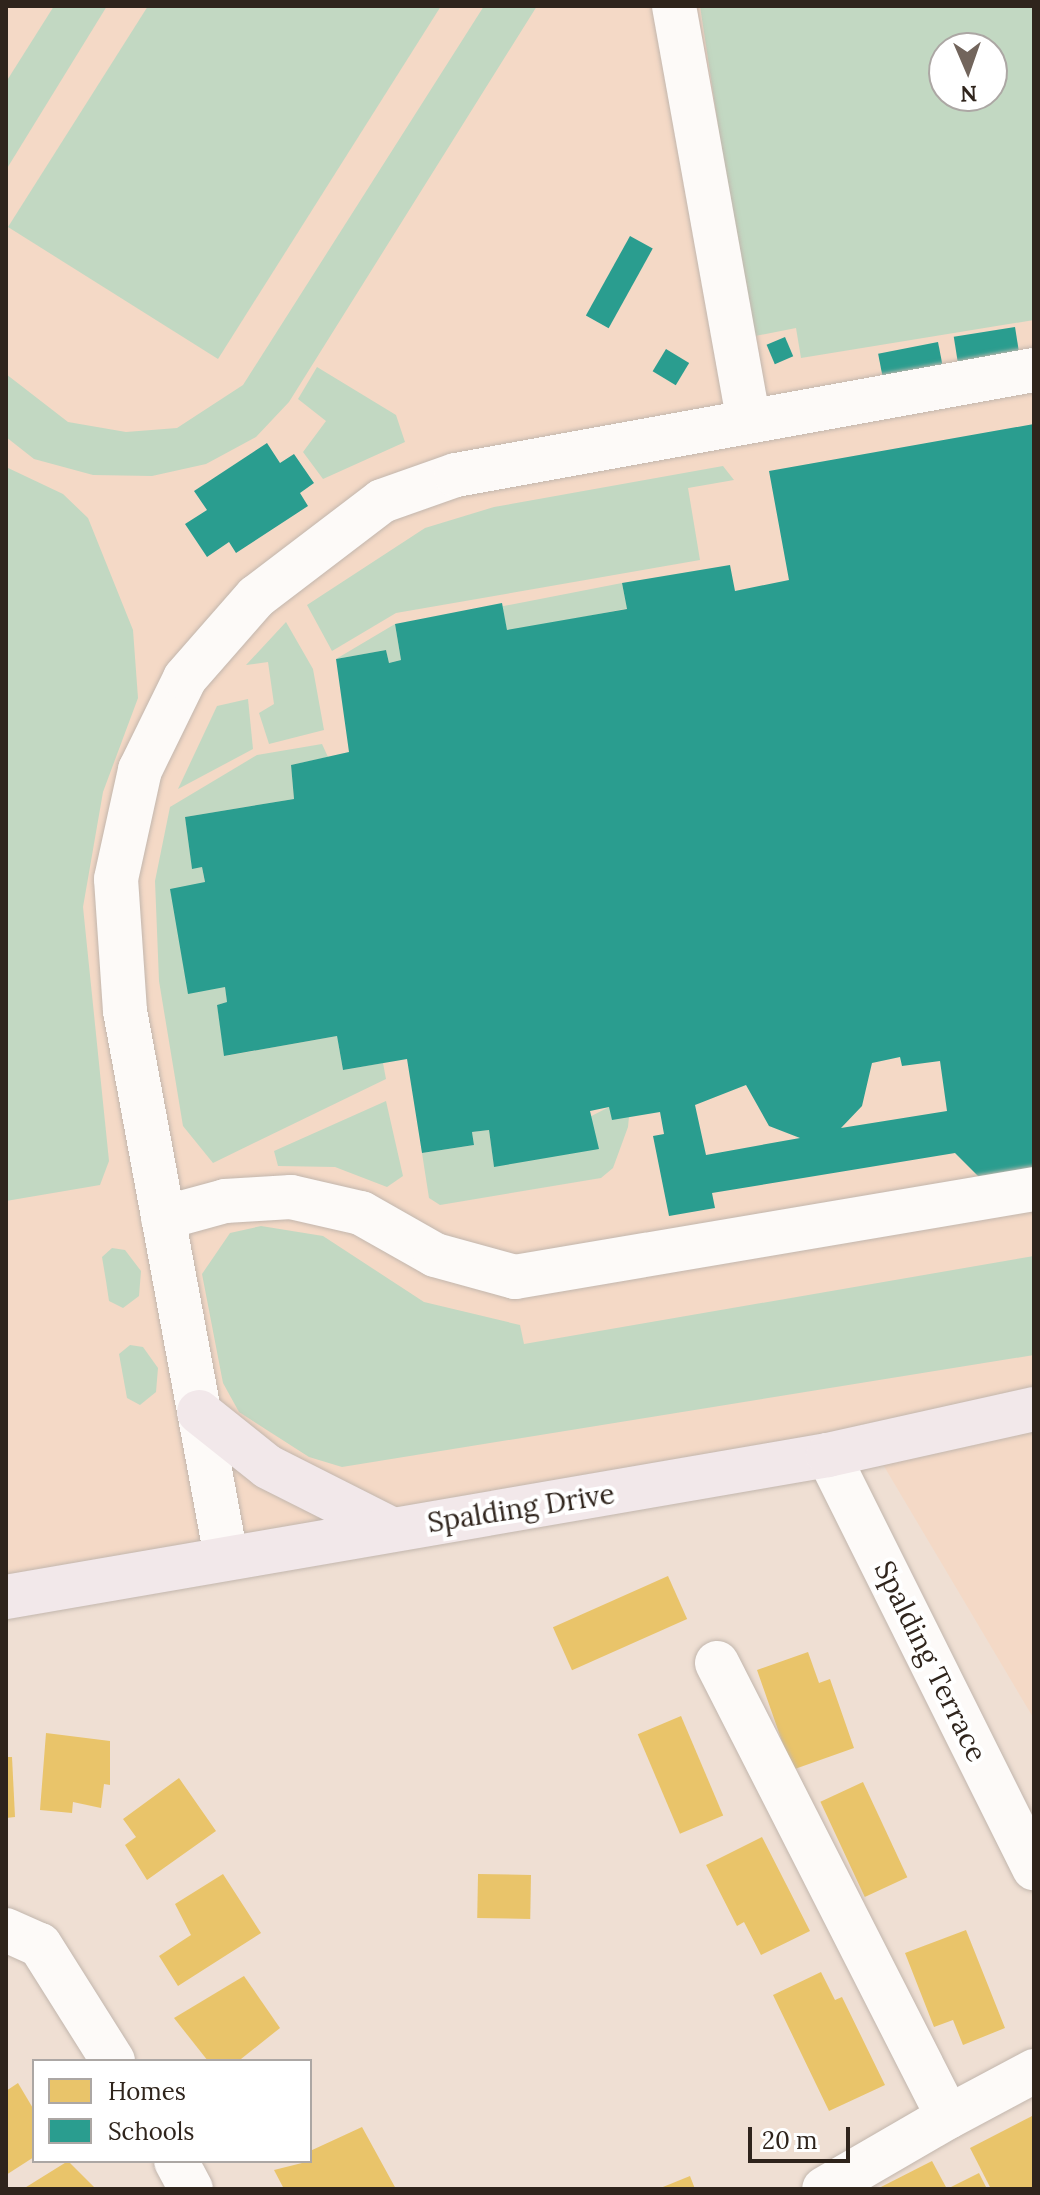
<!DOCTYPE html>
<style>
body{margin:0}
#map{position:relative;width:1040px;height:2195px;overflow:hidden;background:#efdfd3;font-family:Lora,serif}
div>[style]{position:absolute}
[style*='--x']{left:calc(var(--x)*1px);top:calc(var(--y)*1px);width:calc(var(--w)*1px);rotate:calc(var(--a)*1deg)}
.built>*{inset:0;background:#f4d9c6}
.green>*{inset:0;background:#c2d8c2;transform-origin:0 0}
.homes>*{inset:0;background:#e9c46a;transform-origin:0 0}
.schools>*{inset:0;background:#2a9d8f;transform-origin:0 0}
.roads{filter:drop-shadow(0 0 2px #c2b6ad) drop-shadow(0 0 2px #c2b6ad)}
.minor>*{height:44px;margin:-22px;padding:0 22px;transform-origin:22px;border-radius:22px;background:#fdfaf8}
.major>*{height:44px;margin:-22px;padding:0 22px;transform-origin:22px;border-radius:22px;background:#f2e8ea}
span{translate:-50% -50%;white-space:nowrap;text-align:center;line-height:1.15;-webkit-text-stroke:8px #fff;paint-order:stroke}
.street-label{font-size:28px;color:#2f241c}
.frame{position:absolute;inset:0;border:8px solid #2f241c;pointer-events:none}
.legend{position:absolute;left:32px;top:2059px;width:280px;height:104px;box-sizing:border-box;background:#fff;border:2px solid #aca7a4;margin:0;padding:10px 14px;list-style:none;font-size:24px;color:#2f241c}
.legend li{display:flex;align-items:center;gap:16px;height:40px}
.legend b{width:40px;border:2px solid #aca7a4}
.north{position:absolute;left:928px;top:32px;width:80px;height:80px;box-sizing:border-box;background:#fff;border:2px solid #aca7a4;border-radius:50%;rotate:178deg;font-size:22px;font-weight:700;line-height:32px;text-align:center;color:#2f241c}
.north::after{content:'';display:block;margin:auto;width:28px;height:36px;background:#72655c;clip-path:polygon(50% 0,100% 100%,50% 72%,0 100%)}
.scale{position:absolute;left:748px;top:2127px;width:102px;height:36px;box-sizing:border-box;border:4px solid #2f241c;border-top:0;padding-left:10px;font-size:24px;line-height:28px;white-space:nowrap;color:#2f241c;-webkit-text-stroke:6px #fff;paint-order:stroke}
</style>
<div id="map">
<div class="built">
<i style="clip-path:polygon(evenodd,6px 6px,1034px 6px,1034px 1719px,872px 1446px,6px 1597px,6px 6px,944px 48px,992px 48px,992px 96px,944px 96px,944px 48px)"></i>
</div>
<div class="green">
<i style="clip-path:polygon(54px 6px,107px 6px,6px 170px,6px 82px)"></i>
<i style="clip-path:polygon(148px 6px,441px 6px,218px 359px,8px 227px)"></i>
<i style="clip-path:polygon(484px 6px,537px 6px,289px 402px,256px 437px,206px 464px,152px 476px,93px 475px,34px 459px,6px 437px,6px 374px,68px 422px,126px 432px,177px 428px,243px 385px)"></i>
<i style="clip-path:polygon(evenodd,700px 6px,1034px 6px,1034px 320px,801px 358px,796px 328px,750px 337px,700px 6px,944px 48px,992px 48px,992px 96px,944px 96px,944px 48px)"></i>
<i style="clip-path:polygon(317px 367px,396px 415px,405px 442px,323px 479px,303px 452px,326px 421px,298px 399px)"></i>
<i style="clip-path:polygon(723px 466px,734px 480px,688px 488px,700px 560px,396px 613px,332px 651px,307px 605px,425px 528px,494px 507px)"></i>
<i style="clip-path:polygon(6px 467px,63px 494px,88px 518px,133px 630px,138px 698px,103px 792px,83px 907px,109px 1161px,100px 1185px,6px 1201px)"></i>
<i style="left:622px;top:583px;width:26px;height:122px;rotate:79deg"></i>
<i style="clip-path:polygon(286px 622px,313px 669px,324px 730px,269px 744px,259px 713px,274px 704px,268px 662px,246px 665px)"></i>
<i style="clip-path:polygon(395px 624px,401px 660px,389px 663px,386px 650px,336px 659px)"></i>
<i style="clip-path:polygon(248px 699px,253px 749px,178px 789px,217px 706px)"></i>
<i style="clip-path:polygon(322px 744px,328px 757px,291px 765px,294px 799px,185px 817px,192px 868px,202px 867px,225px 987px,227px 1002px,217px 1005px,225px 1056px,337px 1036px,343px 1070px,383px 1063px,386px 1079px,213px 1163px,183px 1126px,159px 981px,155px 881px,170px 807px,257px 755px)"></i>
<i style="clip-path:polygon(386px 1101px,403px 1176px,387px 1187px,335px 1167px,278px 1166px,274px 1151px)"></i>
<i style="clip-path:polygon(609px 1107px,629px 1117px,628px 1127px,613px 1168px,601px 1178px,440px 1205px,429px 1198px,422px 1153px,474px 1145px,472px 1132px,489px 1130px,494px 1166px)"></i>
<i style="clip-path:polygon(261px 1226px,323px 1236px,424px 1302px,520px 1325px,524px 1344px,1034px 1256px,1034px 1355px,342px 1467px,309px 1457px,239px 1412px,223px 1383px,202px 1274px,230px 1233px)"></i>
<i style="clip-path:polygon(112px 1248px,125px 1250px,141px 1271px,139px 1296px,123px 1308px,109px 1301px,106px 1281px,102px 1257px)"></i>
<i style="clip-path:polygon(130px 1345px,143px 1347px,158px 1368px,156px 1392px,140px 1405px,127px 1398px,119px 1354px)"></i>
</div>
<div class="homes">
<i style="left:668px;top:1576px;width:47px;height:126px;rotate:66deg"></i>
<i style="clip-path:polygon(808px 1652px,819px 1683px,830px 1679px,854px 1748px,792px 1770px,757px 1670px)"></i>
<i style="left:681px;top:1716px;width:108px;height:47px;rotate:67deg"></i>
<i style="clip-path:polygon(46px 1733px,110px 1741px,110px 1785px,104px 1784px,101px 1808px,73px 1802px,72px 1813px,40px 1810px)"></i>
<i style="clip-path:polygon(6px 1757px,12px 1757px,15px 1817px,6px 1818px)"></i>
<i style="clip-path:polygon(179px 1778px,216px 1831px,147px 1880px,125px 1845px,136px 1837px,123px 1819px)"></i>
<i style="left:863px;top:1782px;width:105px;height:47px;rotate:65deg"></i>
<i style="clip-path:polygon(762px 1837px,810px 1931px,761px 1955px,744px 1922px,737px 1926px,706px 1865px)"></i>
<i style="clip-path:polygon(223px 1874px,261px 1933px,178px 1986px,159px 1956px,191px 1935px,175px 1904px)"></i>
<i style="left:478px;top:1874px;width:53px;height:44px;rotate:1deg"></i>
<i style="clip-path:polygon(966px 1930px,1005px 2028px,963px 2045px,953px 2020px,934px 2027px,905px 1953px)"></i>
<i style="clip-path:polygon(821px 1972px,835px 2000px,842px 1997px,885px 2085px,829px 2111px,773px 1995px)"></i>
<i style="clip-path:polygon(244px 1976px,280px 2028px,241px 2059px,208px 2061px,174px 2018px)"></i>
<i style="clip-path:polygon(18px 2083px,34px 2110px,34px 2157px,6px 2175px,6px 2091px)"></i>
<i style="clip-path:polygon(1034px 2115px,1034px 2189px,991px 2189px,970px 2148px)"></i>
<i style="clip-path:polygon(362px 2127px,396px 2189px,284px 2189px,274px 2170px,310px 2161px,310px 2151px)"></i>
<i style="clip-path:polygon(68px 2161px,96px 2189px,23px 2189px)"></i>
<i style="clip-path:polygon(932px 2161px,947px 2189px,877px 2189px)"></i>
<i style="clip-path:polygon(979px 2173px,987px 2189px,947px 2189px)"></i>
<i style="clip-path:polygon(690px 2176px,695px 2189px,658px 2189px)"></i>
</div>
<div class="schools">
<i style="left:630px;top:236px;width:26px;height:91px;rotate:29deg"></i>
<i style="left:1015px;top:327px;width:25px;height:62px;rotate:81deg"></i>
<i style="left:785px;top:337px;width:21px;height:20px;rotate:67deg"></i>
<i style="left:938px;top:342px;width:25px;height:61px;rotate:79deg"></i>
<i style="left:666px;top:349px;width:27px;height:26px;rotate:31deg"></i>
<i style="clip-path:polygon(evenodd,1034px 424px,1034px 1170px,980px 1178px,955px 1153px,712px 1193px,715px 1208px,669px 1216px,653px 1136px,664px 1134px,660px 1112px,612px 1120px,609px 1107px,590px 1111px,599px 1149px,494px 1167px,489px 1130px,472px 1132px,474px 1145px,422px 1153px,407px 1059px,343px 1070px,337px 1036px,224px 1056px,217px 1005px,227px 1002px,225px 987px,188px 994px,170px 889px,205px 882px,202px 867px,192px 869px,185px 817px,294px 799px,291px 765px,349px 752px,336px 659px,386px 650px,389px 663px,401px 660px,395px 624px,502px 603px,507px 630px,627px 609px,622px 583px,730px 565px,735px 591px,789px 580px,769px 471px,1034px 424px,900px 1057px,902px 1066px,940px 1061px,947px 1111px,841px 1128px,862px 1106px,872px 1063px,900px 1057px,1034px 424px,746px 1085px,769px 1126px,800px 1138px,706px 1155px,695px 1105px,746px 1085px)"></i>
<i style="clip-path:polygon(267px 443px,280px 463px,294px 454px,314px 483px,300px 493px,308px 506px,236px 553px,229px 542px,207px 557px,185px 524px,207px 510px,194px 491px)"></i>
</div>
<div class="roads">
<div class="minor">
<i style="--x:674;--y:6;--w:422;--a:79.8"></i>
<i style="--x:163;--y:1218;--w:64;--a:-15.3"></i>
<i style="--x:225;--y:1201;--w:66;--a:-3.5"></i>
<i style="--x:291;--y:1197;--w:72;--a:12.9"></i>
<i style="--x:361;--y:1213;--w:85;--a:29.6"></i>
<i style="--x:435;--y:1255;--w:83;--a:15.4"></i>
<i style="--x:515;--y:1277;--w:526;--a:-9.62"></i>
<i style="--x:828;--y:1455;--w:462;--a:63.5"></i>
<i style="--x:226;--y:1557;--w:555;--a:-100.48"></i>
<i style="--x:125;--y:1011;--w:132;--a:-93.9"></i>
<i style="--x:116;--y:879;--w:112;--a:-77.6"></i>
<i style="--x:140;--y:770;--w:102;--a:-63.9"></i>
<i style="--x:185;--y:678;--w:108;--a:-48.8"></i>
<i style="--x:256;--y:597;--w:158;--a:-37.3"></i>
<i style="--x:382;--y:501;--w:78;--a:-19.4"></i>
<i style="--x:456;--y:475;--w:587;--a:-10.3"></i>
<i style="--x:717;--y:1663;--w:509;--a:63.03"></i>
<i style="--x:948;--y:2117;--w:143;--a:149.9"></i>
<i style="--x:6;--y:1930;--w:37;--a:24"></i>
<i style="--x:40;--y:1945;--w:137;--a:57.8"></i>
<i style="--x:948;--y:2117;--w:98;--a:-28.1"></i>
<i style="--x:176;--y:2161;--w:32;--a:62"></i>
</div>
<div class="major">
<i style="--x:199;--y:1412;--w:88;--a:38.6"></i>
<i style="--x:268;--y:1467;--w:138;--a:26.8"></i>
<i style="--x:6;--y:1597;--w:834;--a:-9.8"></i>
<i style="--x:828;--y:1455;--w:211;--a:-12.6"></i>
</div>
</div>
<div class="street-label">
<span style="left:521px;top:1508px;rotate:-9deg">Spalding Drive</span>
<span style="left:931px;top:1661px;rotate:64deg">Spalding Terrace</span>
</div>
<div class="frame"></div>
<ul class="legend">
<li><b style="height:22px;background:#e9c46a"></b>Homes</li>
<li><b style="height:22px;background:#2a9d8f"></b>Schools</li>
</ul>
<div class="north">N</div>
<div class="scale">20 m</div>
</div>
